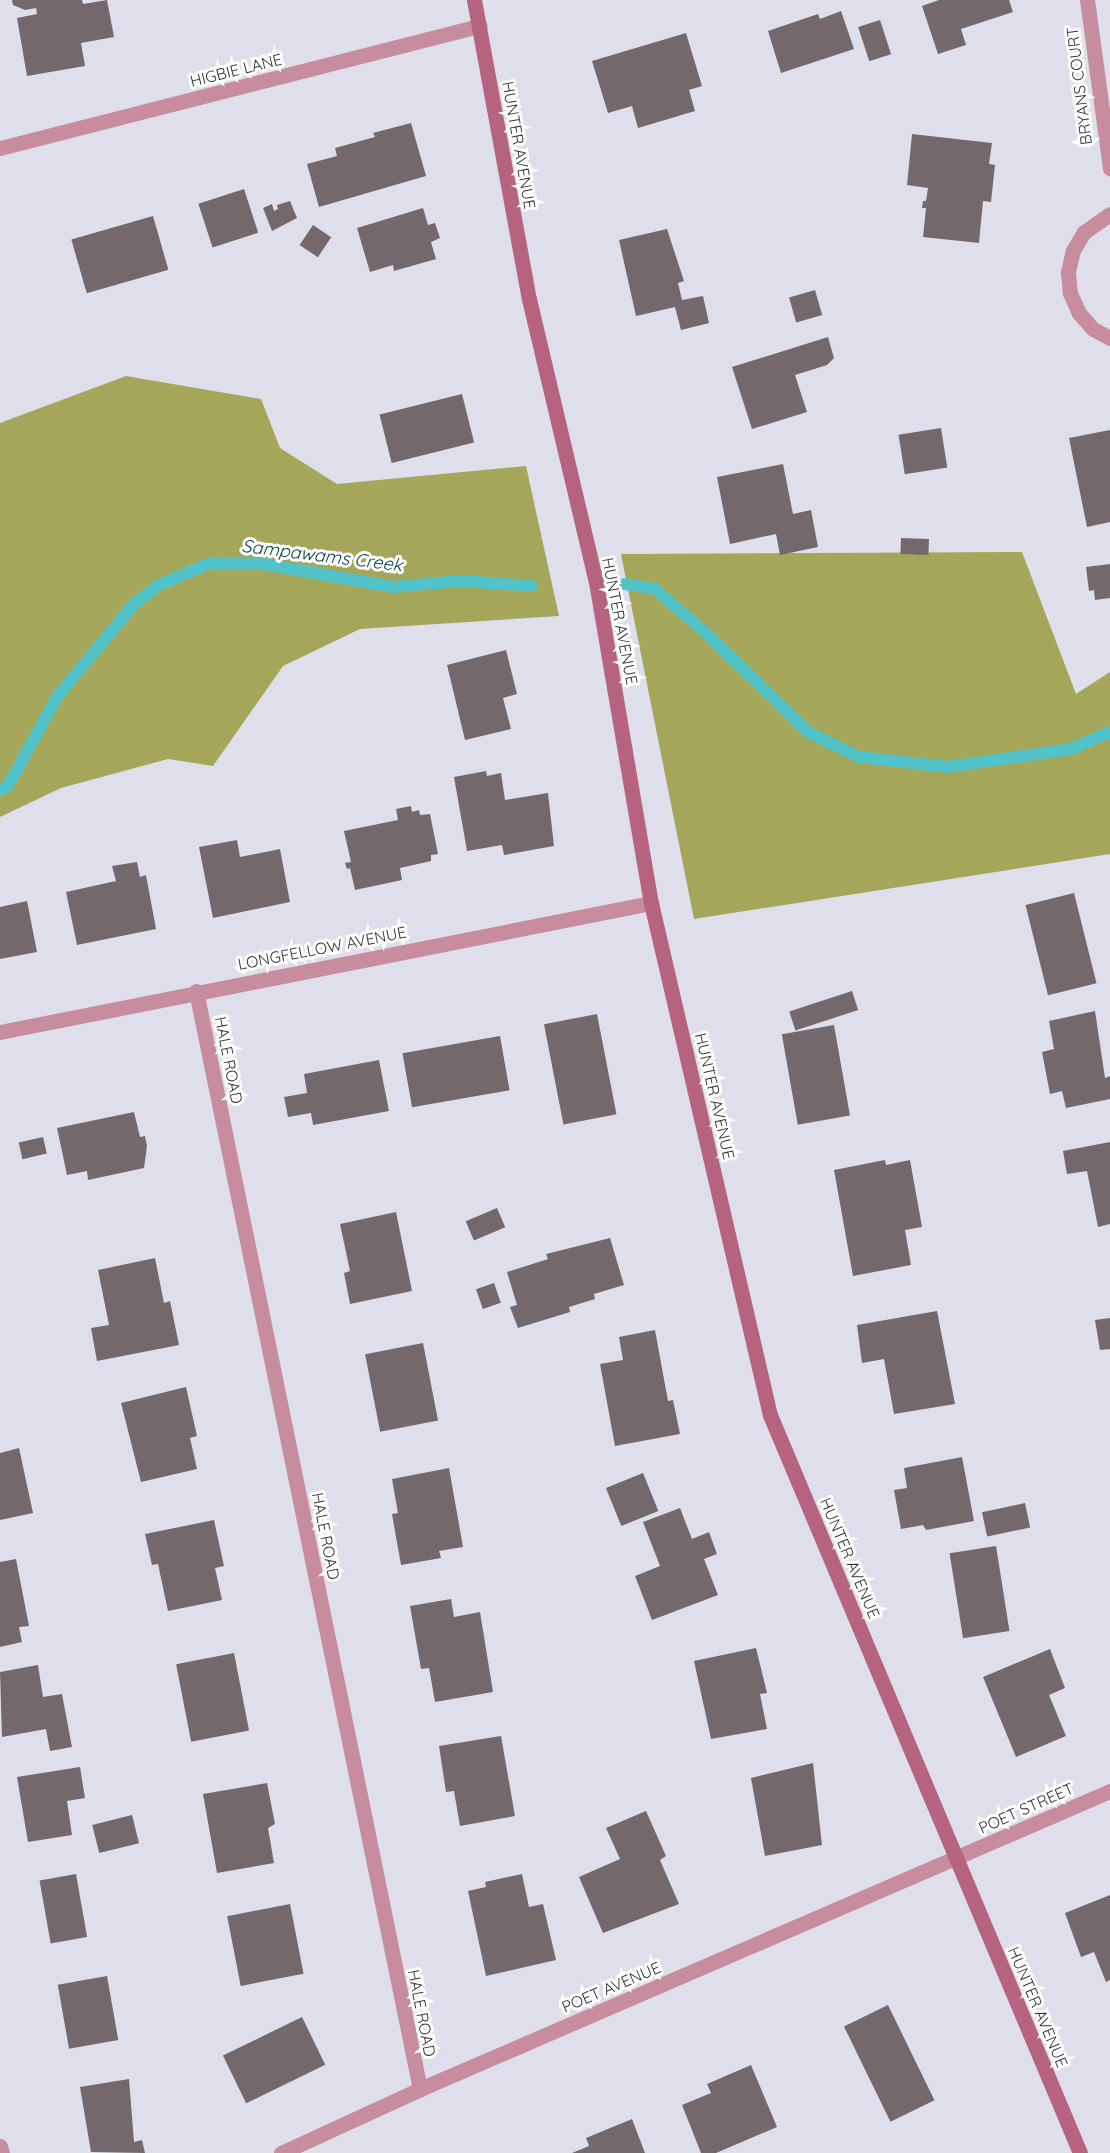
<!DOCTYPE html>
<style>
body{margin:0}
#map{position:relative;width:1110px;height:2153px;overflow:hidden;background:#dedfea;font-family:Quicksand,sans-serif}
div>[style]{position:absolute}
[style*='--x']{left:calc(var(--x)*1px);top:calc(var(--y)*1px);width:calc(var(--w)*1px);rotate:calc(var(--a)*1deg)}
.forest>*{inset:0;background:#a4a759}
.stream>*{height:12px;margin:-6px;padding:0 6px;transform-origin:6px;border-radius:6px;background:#51c2c7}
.building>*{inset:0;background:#73696c;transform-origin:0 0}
.lane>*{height:15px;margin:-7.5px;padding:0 7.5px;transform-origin:7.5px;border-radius:7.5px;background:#c78d9e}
.street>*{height:15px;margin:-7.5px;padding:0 7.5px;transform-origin:7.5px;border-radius:7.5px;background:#c78d9e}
.secondary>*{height:15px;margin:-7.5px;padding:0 7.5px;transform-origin:7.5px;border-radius:7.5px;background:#b5637e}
span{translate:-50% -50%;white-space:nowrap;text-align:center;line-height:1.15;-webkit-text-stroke:6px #fff;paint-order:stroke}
.street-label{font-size:16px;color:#323337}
.water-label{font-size:18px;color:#0e4244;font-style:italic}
</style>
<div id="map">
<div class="forest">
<i style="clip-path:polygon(126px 376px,261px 399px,280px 448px,337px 484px,526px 466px,559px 616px,360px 629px,283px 666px,213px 766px,168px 759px,61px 788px,0 817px,0 423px)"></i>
<i style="clip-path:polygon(1022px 552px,1076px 694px,1110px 672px,1110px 854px,694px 919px,621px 554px)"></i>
</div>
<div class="stream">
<i style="--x:625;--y:584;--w:30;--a:9"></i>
<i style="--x:655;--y:589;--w:67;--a:40.8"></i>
<i style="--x:706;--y:633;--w:142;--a:44.1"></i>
<i style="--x:808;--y:732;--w:57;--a:26.1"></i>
<i style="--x:859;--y:757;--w:90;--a:6.4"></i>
<i style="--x:948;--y:767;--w:124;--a:-8.3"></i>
<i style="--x:1071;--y:749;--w:43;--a:-23.6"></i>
<i style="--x:0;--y:790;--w:9;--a:-27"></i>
<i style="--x:8;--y:786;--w:102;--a:-61.2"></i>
<i style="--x:57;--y:697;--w:119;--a:-50.4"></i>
<i style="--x:133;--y:605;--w:33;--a:-38"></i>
<i style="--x:159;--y:585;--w:53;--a:-23.2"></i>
<i style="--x:208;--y:564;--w:50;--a:-1.1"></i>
<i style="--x:258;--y:563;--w:137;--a:10.1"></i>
<i style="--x:393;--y:587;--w:68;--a:-5"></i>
<i style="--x:461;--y:581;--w:71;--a:4"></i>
</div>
<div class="building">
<i style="clip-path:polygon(12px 0,82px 0,83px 4px,107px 0,114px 37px,81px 43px,85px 66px,27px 76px,17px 18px,37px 14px,36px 8px,25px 10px,13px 5px)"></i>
<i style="clip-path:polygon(939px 0,1009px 0,1013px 12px,961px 29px,966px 45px,938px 54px,922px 6px)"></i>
<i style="clip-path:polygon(841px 11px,854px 49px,781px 73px,768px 31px,818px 14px,820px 19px)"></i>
<i style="left:880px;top:20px;width:36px;height:23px;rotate:72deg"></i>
<i style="clip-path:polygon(686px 33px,702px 86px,689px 90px,695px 111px,638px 128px,632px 106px,608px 113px,592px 61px)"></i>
<i style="clip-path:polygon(411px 123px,426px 176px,319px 207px,307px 164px,337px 156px,335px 148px,375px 137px,373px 133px)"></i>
<i style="clip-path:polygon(912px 134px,992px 143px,989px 164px,995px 165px,991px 202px,983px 201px,979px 243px,923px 237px,926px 208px,922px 208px,923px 201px,926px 201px,928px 188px,907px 185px)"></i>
<i style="left:244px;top:189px;width:46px;height:48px;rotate:72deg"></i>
<i style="clip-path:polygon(290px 201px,297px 218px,272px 231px,263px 208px,272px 204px,274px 211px,278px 209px,277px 205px)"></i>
<i style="clip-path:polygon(423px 208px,428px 225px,435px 223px,440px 238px,431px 242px,436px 259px,394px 271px,393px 265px,370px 272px,357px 228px)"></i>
<i style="left:153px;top:216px;width:56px;height:85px;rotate:74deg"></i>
<i style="left:313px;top:225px;width:22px;height:24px;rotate:34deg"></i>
<i style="clip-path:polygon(667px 229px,684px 281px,678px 283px,682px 300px,703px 296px,709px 323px,681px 330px,675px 307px,636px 316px,619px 240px)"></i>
<i style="left:815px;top:290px;width:26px;height:27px;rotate:74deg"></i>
<i style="clip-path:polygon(828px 337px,834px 358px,827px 365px,795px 375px,807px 412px,752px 429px,732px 367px)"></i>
<i style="left:462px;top:394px;width:50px;height:85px;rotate:76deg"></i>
<i style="left:941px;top:428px;width:40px;height:43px;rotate:81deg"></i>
<i style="clip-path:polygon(1110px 430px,1110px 522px,1087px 527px,1069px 438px)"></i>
<i style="clip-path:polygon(783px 464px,793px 514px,811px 510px,818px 547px,780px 555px,776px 534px,730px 544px,717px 477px)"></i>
<i style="left:901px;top:538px;width:28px;height:16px;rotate:2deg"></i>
<i style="clip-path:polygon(1110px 564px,1110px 598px,1095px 600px,1094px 590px,1089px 591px,1086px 567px)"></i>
<i style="clip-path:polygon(506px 650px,517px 694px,503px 698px,511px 729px,465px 740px,447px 665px)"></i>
<i style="clip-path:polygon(486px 771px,487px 776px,501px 773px,505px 800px,548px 793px,554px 846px,504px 855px,502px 845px,467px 851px,454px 777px)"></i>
<i style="clip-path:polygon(411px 806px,412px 812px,419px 810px,420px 815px,430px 814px,438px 854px,431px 855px,431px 861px,400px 868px,402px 880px,355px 890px,350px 868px,347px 869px,345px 863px,351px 862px,344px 831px,398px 820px,396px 809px)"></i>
<i style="clip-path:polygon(237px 840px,240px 857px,280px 849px,290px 902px,213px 918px,199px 847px)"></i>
<i style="clip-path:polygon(137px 862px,140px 877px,146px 875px,156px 929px,77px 945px,66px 892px,116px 881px,112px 866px)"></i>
<i style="left:1074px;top:893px;width:93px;height:50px;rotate:76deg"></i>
<i style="clip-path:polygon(27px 901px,37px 952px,0 959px,0 907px)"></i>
<i style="left:852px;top:991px;width:20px;height:66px;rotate:72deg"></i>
<i style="clip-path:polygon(1095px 1011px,1105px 1078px,1110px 1076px,1110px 1099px,1066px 1108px,1062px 1091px,1050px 1094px,1042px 1052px,1054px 1049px,1049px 1021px)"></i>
<i style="left:597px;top:1014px;width:102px;height:54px;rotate:79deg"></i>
<i style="left:834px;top:1025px;width:92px;height:53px;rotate:80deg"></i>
<i style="left:500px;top:1036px;width:55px;height:99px;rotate:80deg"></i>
<i style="clip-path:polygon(379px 1060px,389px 1111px,313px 1125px,311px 1113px,288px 1117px,284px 1097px,307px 1093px,304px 1074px)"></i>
<i style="clip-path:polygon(134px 1112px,140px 1137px,145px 1136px,147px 1146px,144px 1168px,88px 1180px,87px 1171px,67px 1175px,57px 1128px)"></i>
<i style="left:43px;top:1137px;width:17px;height:25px;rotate:77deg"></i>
<i style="clip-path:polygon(1110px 1142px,1110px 1224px,1098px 1227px,1087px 1171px,1067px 1174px,1063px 1151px)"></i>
<i style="clip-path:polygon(885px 1160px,886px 1165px,910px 1160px,922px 1227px,905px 1230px,911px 1265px,853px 1276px,834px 1170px)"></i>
<i style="left:497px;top:1208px;width:21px;height:34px;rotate:67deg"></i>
<i style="clip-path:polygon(396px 1212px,412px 1291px,350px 1304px,344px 1273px,350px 1271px,340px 1224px)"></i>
<i style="clip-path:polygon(610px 1238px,624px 1285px,594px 1294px,595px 1299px,569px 1307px,570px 1312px,518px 1328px,510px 1307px,517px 1305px,507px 1272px,548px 1259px,546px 1254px)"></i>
<i style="clip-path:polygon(155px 1258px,164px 1303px,170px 1301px,179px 1345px,97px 1361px,91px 1328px,109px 1325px,98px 1270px)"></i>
<i style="left:494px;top:1283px;width:21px;height:19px;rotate:71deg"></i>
<i style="clip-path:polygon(937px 1311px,955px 1404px,894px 1414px,884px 1359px,862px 1363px,857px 1325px)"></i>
<i style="clip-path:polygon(1110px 1318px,1110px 1349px,1100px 1350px,1095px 1320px)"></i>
<i style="clip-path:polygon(655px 1330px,668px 1401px,673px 1400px,680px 1434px,615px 1446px,600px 1364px,623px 1360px,619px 1337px)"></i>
<i style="left:423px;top:1343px;width:79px;height:59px;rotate:79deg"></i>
<i style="clip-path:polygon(186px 1387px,197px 1436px,190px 1438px,197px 1469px,141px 1482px,121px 1403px)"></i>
<i style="clip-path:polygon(19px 1448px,33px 1513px,0 1520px,0 1453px)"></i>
<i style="clip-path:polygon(962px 1457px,974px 1521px,926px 1530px,923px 1525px,901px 1529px,894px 1490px,907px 1488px,904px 1468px)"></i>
<i style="clip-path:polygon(449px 1468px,463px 1547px,439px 1551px,441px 1558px,401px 1565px,392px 1514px,398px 1513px,392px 1479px)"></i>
<i style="left:643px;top:1473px;width:41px;height:40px;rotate:68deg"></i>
<i style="left:1025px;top:1503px;width:25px;height:44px;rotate:78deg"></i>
<i style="clip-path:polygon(680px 1508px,692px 1539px,709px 1532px,717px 1554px,704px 1559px,718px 1595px,652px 1620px,635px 1576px,660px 1566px,643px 1522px)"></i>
<i style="clip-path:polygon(214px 1520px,224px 1566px,215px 1568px,222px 1600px,168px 1611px,158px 1564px,152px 1565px,145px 1534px)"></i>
<i style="left:996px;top:1546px;width:86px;height:47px;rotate:81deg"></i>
<i style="clip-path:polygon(16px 1559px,29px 1626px,19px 1627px,22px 1642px,0 1647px,0 1562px)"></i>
<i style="clip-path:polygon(451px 1599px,454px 1617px,480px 1612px,493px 1692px,435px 1702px,429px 1668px,421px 1669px,410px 1606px)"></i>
<i style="clip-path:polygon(756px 1648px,767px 1693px,760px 1694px,767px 1729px,711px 1739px,694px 1661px)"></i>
<i style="clip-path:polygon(1050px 1649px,1065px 1688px,1049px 1695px,1066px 1736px,1016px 1757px,983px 1677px)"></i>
<i style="left:234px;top:1653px;width:79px;height:59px;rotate:79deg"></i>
<i style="clip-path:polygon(38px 1665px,43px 1697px,62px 1694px,72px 1747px,50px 1751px,46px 1729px,2px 1737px,0 1672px)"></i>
<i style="clip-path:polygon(501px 1736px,515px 1816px,460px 1826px,454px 1791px,446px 1792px,439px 1746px)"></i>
<i style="clip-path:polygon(813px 1763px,822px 1845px,765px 1856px,751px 1778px)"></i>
<i style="clip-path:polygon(80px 1767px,85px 1798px,67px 1801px,72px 1835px,28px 1842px,17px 1777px)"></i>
<i style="clip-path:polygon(267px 1783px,275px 1824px,268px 1828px,274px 1863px,217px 1873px,203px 1794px)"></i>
<i style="clip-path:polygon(646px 1811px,666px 1856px,660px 1860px,679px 1904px,603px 1933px,579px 1877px,620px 1859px,606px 1828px)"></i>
<i style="left:132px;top:1815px;width:29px;height:41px;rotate:76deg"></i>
<i style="left:76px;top:1874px;width:64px;height:37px;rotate:80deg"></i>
<i style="clip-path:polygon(522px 1874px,529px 1907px,543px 1904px,556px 1960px,486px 1976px,468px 1891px,486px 1887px,485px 1882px)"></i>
<i style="clip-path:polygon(1110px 1895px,1110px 1980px,1106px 1982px,1094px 1952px,1081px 1957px,1065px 1913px)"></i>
<i style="left:290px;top:1904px;width:71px;height:64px;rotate:79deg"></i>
<i style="left:107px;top:1976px;width:65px;height:50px;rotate:80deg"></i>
<i style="left:888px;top:2005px;width:106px;height:49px;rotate:64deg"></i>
<i style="left:302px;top:2017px;width:53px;height:88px;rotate:64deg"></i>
<i style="clip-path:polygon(751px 2065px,777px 2127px,716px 2153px,701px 2153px,682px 2105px,711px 2093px,707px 2084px)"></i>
<i style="clip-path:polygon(129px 2079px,134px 2142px,142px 2140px,145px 2153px,91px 2152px,80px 2087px)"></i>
<i style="clip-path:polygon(632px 2119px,645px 2153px,572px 2153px,589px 2146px,586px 2138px)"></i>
</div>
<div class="lane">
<i style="--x:1110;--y:214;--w:32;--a:145"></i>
<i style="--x:1084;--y:232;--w:21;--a:121"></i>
<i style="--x:1073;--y:250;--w:23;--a:103"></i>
<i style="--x:1068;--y:272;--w:21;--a:85"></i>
<i style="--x:1070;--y:293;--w:22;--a:66"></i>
<i style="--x:1079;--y:313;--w:21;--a:49"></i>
<i style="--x:1093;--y:329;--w:19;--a:28"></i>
</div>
<div class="street">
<i style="--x:1087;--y:0;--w:170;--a:82.2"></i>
<i style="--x:0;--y:148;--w:495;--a:-14.3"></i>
<i style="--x:196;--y:991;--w:1121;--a:78.47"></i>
<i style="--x:0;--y:1032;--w:664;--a:-11.21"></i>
<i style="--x:0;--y:2146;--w:7;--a:74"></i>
<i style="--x:281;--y:2153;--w:153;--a:-24.7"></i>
<i style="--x:420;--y:2089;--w:752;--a:-23.36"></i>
</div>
<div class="secondary">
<i style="--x:474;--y:0;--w:304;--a:79.6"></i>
<i style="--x:529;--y:299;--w:291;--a:76.7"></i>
<i style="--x:596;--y:582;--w:326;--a:80.3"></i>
<i style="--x:651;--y:903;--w:526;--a:76.92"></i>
<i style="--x:770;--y:1415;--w:800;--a:67.21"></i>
</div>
<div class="street-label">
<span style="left:236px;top:70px;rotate:-14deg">HIGBIE LANE</span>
<span style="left:1079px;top:86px;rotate:-97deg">BRYANS COURT</span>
<span style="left:519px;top:145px;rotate:80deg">HUNTER AVENUE</span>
<span style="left:620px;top:621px;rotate:79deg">HUNTER AVENUE</span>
<span style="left:322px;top:948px;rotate:-11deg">LONGFELLOW AVENUE</span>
<span style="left:229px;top:1060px;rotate:79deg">HALE ROAD</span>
<span style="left:715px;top:1096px;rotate:77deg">HUNTER AVENUE</span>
<span style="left:326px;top:1536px;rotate:79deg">HALE ROAD</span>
<span style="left:850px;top:1558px;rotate:67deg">HUNTER AVENUE</span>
<span style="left:1026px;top:1808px;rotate:-24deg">POET STREET</span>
<span style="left:611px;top:1987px;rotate:-23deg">POET AVENUE</span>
<span style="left:1038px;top:2007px;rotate:67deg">HUNTER AVENUE</span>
<span style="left:422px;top:2013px;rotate:79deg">HALE ROAD</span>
</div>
<div class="water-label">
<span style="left:322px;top:556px;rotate:7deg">Sampawams Creek</span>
</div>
</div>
